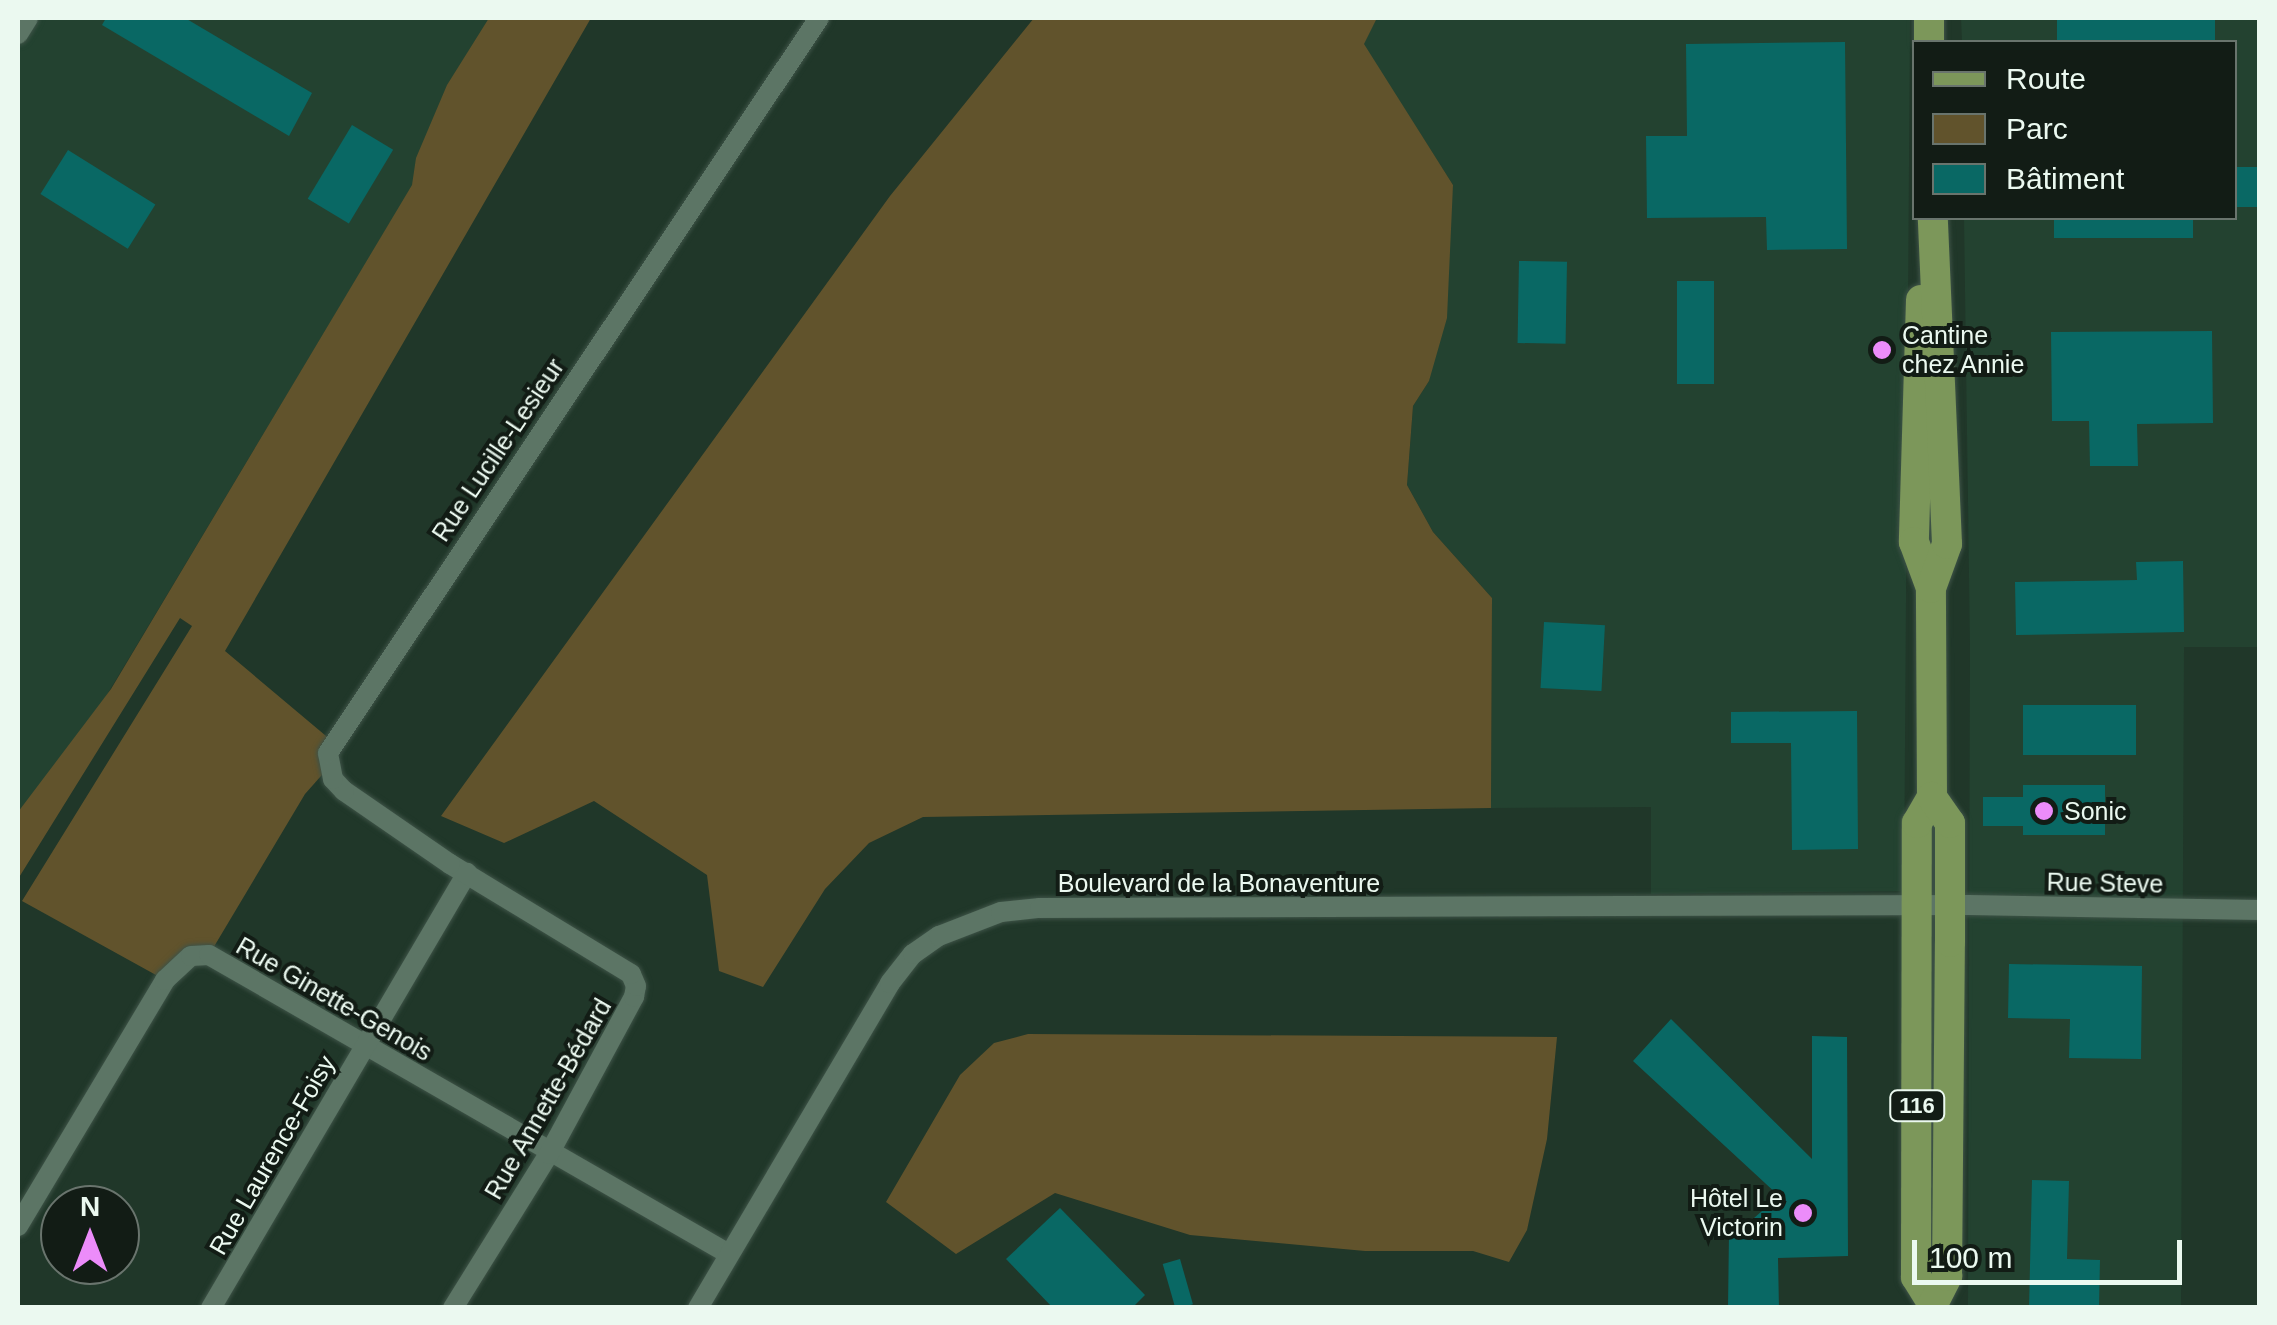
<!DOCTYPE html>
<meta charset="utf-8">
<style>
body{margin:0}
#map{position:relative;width:2277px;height:1325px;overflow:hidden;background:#203729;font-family:Helvetica,sans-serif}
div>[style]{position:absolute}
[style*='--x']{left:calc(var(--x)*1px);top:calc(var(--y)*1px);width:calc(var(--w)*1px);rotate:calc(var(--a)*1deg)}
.built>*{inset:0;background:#234230}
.green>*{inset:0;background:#61532c}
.building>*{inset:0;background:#096864;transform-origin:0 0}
.roads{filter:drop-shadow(0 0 2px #3e5347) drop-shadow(0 0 2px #3e5347)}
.minor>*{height:20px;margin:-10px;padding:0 10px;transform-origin:10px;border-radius:10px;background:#5c7565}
.primary>*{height:30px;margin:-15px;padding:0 15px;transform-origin:15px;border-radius:15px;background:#7c975a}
.dots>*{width:28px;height:28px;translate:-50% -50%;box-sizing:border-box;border:5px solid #121c15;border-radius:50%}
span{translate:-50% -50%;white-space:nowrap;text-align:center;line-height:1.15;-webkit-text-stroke:8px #121c15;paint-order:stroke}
.shield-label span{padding:2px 8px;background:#121c15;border:2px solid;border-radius:8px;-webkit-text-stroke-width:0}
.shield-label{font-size:22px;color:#ebf9f0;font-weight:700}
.poi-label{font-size:25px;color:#ebf9f0}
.left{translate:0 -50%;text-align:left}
.right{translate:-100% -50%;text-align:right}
.street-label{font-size:25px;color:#ebf9f0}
.frame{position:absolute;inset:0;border:20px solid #ebf9f0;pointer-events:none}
.legend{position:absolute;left:1912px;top:40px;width:325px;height:180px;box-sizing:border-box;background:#121c15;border:2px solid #69746d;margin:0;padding:12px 18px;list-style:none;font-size:30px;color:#ebf9f0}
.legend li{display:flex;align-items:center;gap:20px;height:50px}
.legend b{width:50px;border:2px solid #69746d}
.north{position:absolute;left:40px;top:1185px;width:100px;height:100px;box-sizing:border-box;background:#121c15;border:2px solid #69746d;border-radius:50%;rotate:0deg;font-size:28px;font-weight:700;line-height:40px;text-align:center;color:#ebf9f0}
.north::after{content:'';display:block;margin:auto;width:35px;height:45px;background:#ec8cfa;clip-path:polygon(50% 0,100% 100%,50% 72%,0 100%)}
.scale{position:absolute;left:1912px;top:1240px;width:270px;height:45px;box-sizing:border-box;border:5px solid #ebf9f0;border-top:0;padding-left:12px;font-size:30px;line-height:35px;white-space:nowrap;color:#ebf9f0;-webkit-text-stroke:8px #121c15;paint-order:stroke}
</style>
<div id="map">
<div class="built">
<i style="clip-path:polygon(18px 18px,513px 18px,18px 843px)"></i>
<i style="clip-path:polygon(1377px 18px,1910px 18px,1904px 891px,1651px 894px,1651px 807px,1491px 808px,1492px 598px,1433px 532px,1407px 485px,1413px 406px,1429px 381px,1453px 185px,1363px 44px)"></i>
<i style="clip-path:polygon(1961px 18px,2259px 18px,2259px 647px,2184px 647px,2181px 1307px,1968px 1307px,1970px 647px,1964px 218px,2234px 218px,2234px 42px,1962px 42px)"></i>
</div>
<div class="green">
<i style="clip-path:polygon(489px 18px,591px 18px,225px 651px,332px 741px,329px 767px,305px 794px,209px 955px,165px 980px,22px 901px,192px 626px,180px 618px,18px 879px,18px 812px,111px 689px,412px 185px,416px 158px,447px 85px)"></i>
<i style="clip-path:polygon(1034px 18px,1377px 18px,1364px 44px,1453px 185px,1447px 318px,1429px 381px,1413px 406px,1407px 485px,1433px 532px,1492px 598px,1491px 808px,923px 817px,869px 843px,825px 889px,763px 987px,719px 971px,707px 875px,594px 801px,504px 843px,441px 816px,890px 196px)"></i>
<i style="clip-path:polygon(1028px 1034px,1557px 1037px,1547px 1139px,1527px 1230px,1509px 1262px,1473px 1251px,1365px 1251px,1190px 1235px,1055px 1193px,956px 1254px,886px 1202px,960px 1075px,994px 1043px)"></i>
</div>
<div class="building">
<i style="clip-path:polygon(106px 18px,185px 18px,312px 93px,289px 136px,102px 25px)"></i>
<i style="left:2057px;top:18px;width:158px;height:24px"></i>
<i style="clip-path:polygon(1845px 42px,1847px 249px,1767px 250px,1766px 217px,1647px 218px,1646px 136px,1687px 136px,1686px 44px)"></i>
<i style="left:352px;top:125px;width:48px;height:86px;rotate:31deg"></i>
<i style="left:68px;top:150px;width:103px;height:52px;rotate:32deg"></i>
<i style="left:2260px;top:167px;width:40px;height:26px;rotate:90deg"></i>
<i style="left:2054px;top:218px;width:139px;height:20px"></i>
<i style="left:1519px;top:261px;width:48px;height:82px;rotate:1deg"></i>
<i style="left:1677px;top:281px;width:37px;height:103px"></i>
<i style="clip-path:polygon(2212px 331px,2213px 423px,2137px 424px,2138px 466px,2090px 466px,2089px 421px,2052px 421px,2051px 332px)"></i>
<i style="clip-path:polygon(2183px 561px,2184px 632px,2016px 635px,2015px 582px,2137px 580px,2136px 562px)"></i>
<i style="left:1544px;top:622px;width:61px;height:66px;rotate:3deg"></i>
<i style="left:2136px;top:705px;width:50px;height:113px;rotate:90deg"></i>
<i style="clip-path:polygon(1857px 711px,1858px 849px,1792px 850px,1791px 743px,1731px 743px,1731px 712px)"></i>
<i style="clip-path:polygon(2023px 785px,2105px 785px,2105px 835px,2023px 835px,2023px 826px,1983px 826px,1983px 797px,2023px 797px)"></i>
<i style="clip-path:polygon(2009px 964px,2142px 966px,2141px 1059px,2069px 1058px,2070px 1019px,2008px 1018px)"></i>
<i style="clip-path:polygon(1671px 1019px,1812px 1159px,1812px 1036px,1847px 1037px,1848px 1256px,1778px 1258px,1779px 1308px,1728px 1308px,1729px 1233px,1737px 1233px,1779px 1196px,1633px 1061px)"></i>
<i style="clip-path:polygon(2032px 1180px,2069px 1181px,2067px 1259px,2100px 1260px,2099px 1308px,2029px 1308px)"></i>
<i style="clip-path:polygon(1060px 1208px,1145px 1295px,1132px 1308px,1053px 1308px,1006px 1259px)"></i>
<i style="left:1180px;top:1259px;width:47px;height:18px;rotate:74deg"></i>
</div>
<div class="roads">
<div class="minor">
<i style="--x:18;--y:34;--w:19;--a:-58"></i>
<i style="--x:18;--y:1226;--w:287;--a:-59.1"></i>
<i style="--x:165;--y:980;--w:35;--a:-43"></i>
<i style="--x:191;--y:956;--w:18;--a:-3"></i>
<i style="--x:209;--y:955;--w:600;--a:29.9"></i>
<i style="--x:211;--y:1308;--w:505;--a:-59.52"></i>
<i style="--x:453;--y:1308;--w:181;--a:-58.1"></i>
<i style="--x:549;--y:1154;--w:179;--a:-61.6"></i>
<i style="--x:634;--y:997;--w:11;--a:-80"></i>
<i style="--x:636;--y:986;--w:13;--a:-113"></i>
<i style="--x:631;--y:974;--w:212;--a:-148.7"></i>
<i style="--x:450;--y:864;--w:129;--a:-145.4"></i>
<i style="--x:344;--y:791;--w:16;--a:-133"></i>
<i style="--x:333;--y:779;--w:26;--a:-101"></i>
<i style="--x:328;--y:753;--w:884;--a:-56.26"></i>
<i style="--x:698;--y:1308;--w:377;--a:-59.4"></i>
<i style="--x:890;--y:983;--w:37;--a:-52"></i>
<i style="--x:913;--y:954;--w:32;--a:-35"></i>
<i style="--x:939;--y:936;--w:66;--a:-21.2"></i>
<i style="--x:1001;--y:912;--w:39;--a:-6"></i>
<i style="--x:1040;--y:908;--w:929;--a:-0.19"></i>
<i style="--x:1969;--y:905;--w:291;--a:1"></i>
</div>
<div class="primary">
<i style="--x:1929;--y:18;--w:24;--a:90"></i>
<i style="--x:1921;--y:300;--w:242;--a:91.7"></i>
<i style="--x:1914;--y:542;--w:49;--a:69.7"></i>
<i style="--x:1931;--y:1301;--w:28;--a:-122"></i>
<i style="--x:1916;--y:1277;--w:454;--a:-89.9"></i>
<i style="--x:1917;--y:823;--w:30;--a:-60"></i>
<i style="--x:1932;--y:797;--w:209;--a:-90.3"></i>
<i style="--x:1931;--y:588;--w:47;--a:-70"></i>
<i style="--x:1947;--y:544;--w:326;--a:-92.5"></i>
<i style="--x:1931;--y:1308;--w:36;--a:-63"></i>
<i style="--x:1947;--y:1276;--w:334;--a:-89.5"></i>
<i style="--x:1950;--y:942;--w:119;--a:-90"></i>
<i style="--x:1950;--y:823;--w:32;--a:-125"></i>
</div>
</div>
<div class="dots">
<i style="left:1882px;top:350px;background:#ec8cfa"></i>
<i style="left:2044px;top:811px;background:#ec8cfa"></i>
<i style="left:1803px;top:1213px;background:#ec8cfa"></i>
</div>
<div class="shield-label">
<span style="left:1917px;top:1106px">116</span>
</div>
<div class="poi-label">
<span class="left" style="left:1902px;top:350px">Cantine<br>chez Annie</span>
<span class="left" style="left:2064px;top:811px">Sonic</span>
<span class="right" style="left:1783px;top:1213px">Hôtel Le<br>Victorin</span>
</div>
<div class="street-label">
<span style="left:498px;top:450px;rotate:-56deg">Rue Lucille-Lesieur</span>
<span style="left:1219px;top:883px">Boulevard de la Bonaventure</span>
<span style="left:2105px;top:883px;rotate:1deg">Rue Steve</span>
<span style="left:334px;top:999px;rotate:30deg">Rue Ginette-Genois</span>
<span style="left:548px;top:1099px;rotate:-60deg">Rue Annette-Bédard</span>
<span style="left:272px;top:1155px;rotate:-60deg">Rue Laurence-Foisy</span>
</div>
<div class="frame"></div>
<ul class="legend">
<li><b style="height:12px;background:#7c975a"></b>Route</li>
<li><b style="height:28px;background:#61532c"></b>Parc</li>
<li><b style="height:28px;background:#096864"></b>Bâtiment</li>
</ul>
<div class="north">N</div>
<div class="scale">100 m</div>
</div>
